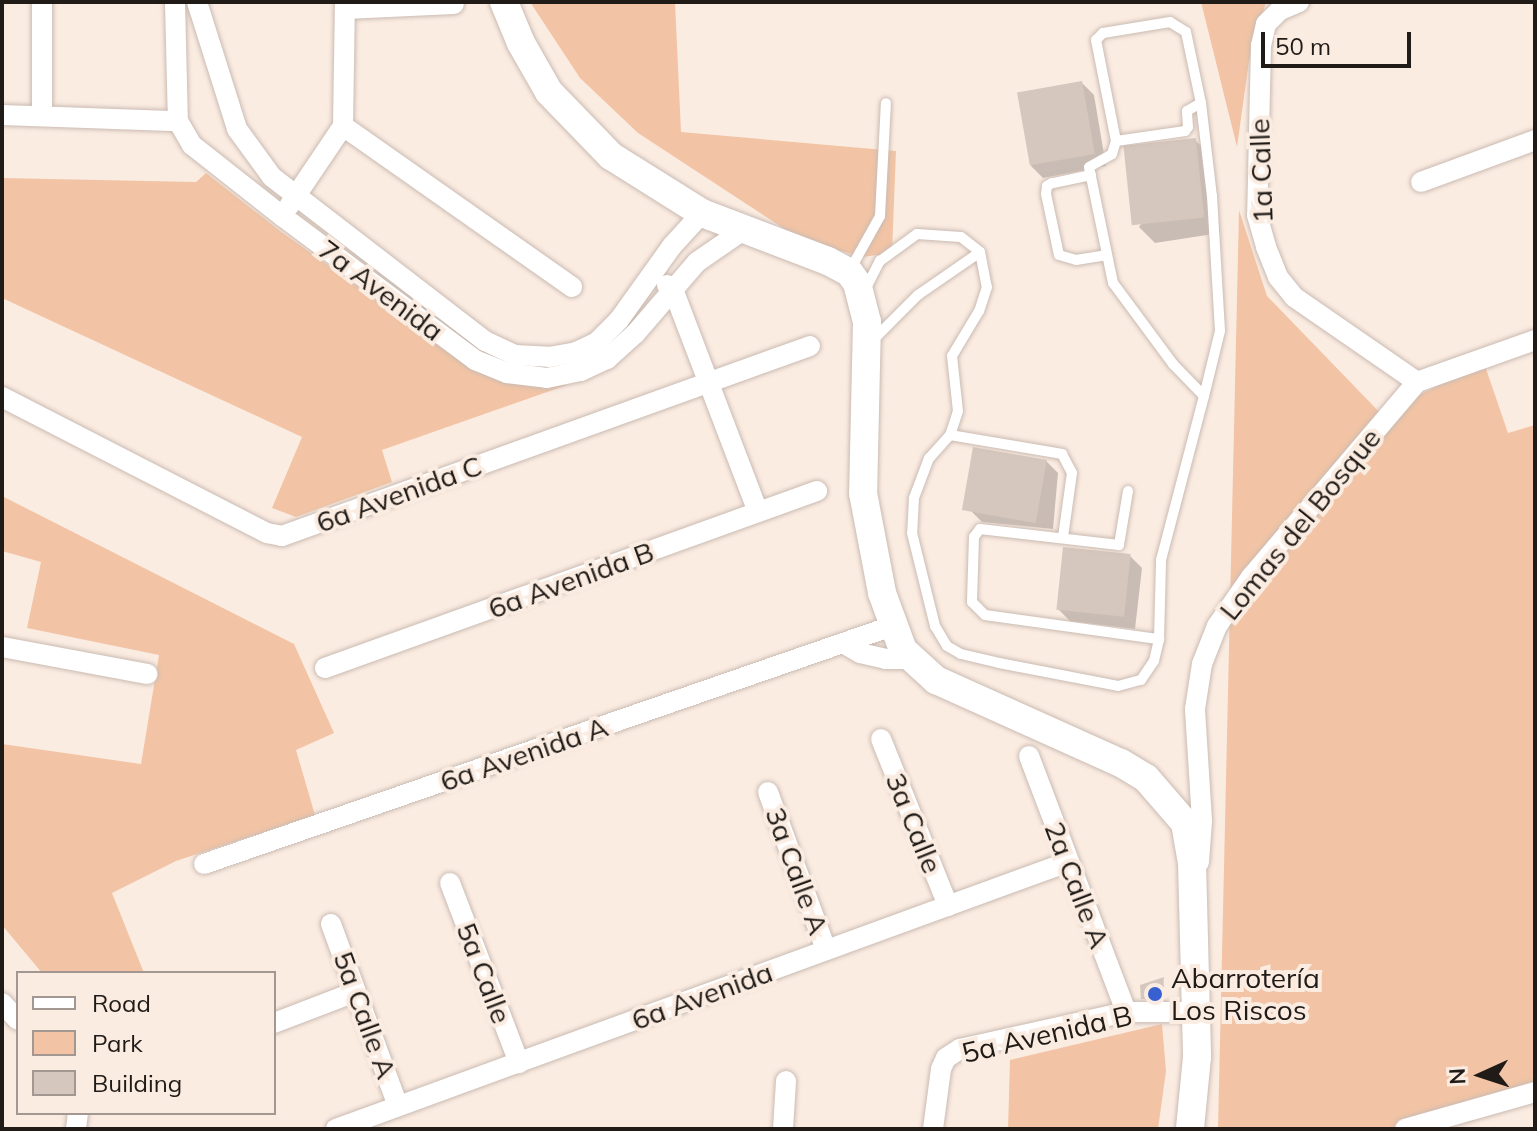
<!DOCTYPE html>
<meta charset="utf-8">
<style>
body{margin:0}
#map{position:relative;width:1537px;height:1131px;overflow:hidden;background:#fbece2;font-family:Mulish,sans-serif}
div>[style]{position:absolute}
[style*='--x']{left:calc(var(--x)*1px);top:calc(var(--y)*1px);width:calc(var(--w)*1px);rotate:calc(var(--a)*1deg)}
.green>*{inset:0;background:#f2c4a5}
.shadow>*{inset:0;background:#0003}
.building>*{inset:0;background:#d5c7bd;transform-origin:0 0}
.roads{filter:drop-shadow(0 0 2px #cabbb2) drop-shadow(0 0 2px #cabbb2)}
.lane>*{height:10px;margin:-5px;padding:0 5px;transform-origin:5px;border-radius:5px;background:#fff}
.street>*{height:20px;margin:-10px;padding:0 10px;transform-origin:10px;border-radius:10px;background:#fff}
.secondary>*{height:28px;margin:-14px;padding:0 14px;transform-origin:14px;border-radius:14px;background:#fff}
.dots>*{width:22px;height:22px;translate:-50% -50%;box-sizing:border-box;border:4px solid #fbece2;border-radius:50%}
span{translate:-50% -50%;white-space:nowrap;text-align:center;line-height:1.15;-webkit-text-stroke:8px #fbece2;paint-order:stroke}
.street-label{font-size:28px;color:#201b17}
.poi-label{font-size:28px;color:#201b17}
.left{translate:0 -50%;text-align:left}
.frame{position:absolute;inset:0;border:4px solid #201b17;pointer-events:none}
.legend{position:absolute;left:16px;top:971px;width:260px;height:144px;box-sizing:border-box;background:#fbece2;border:2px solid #a39891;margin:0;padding:10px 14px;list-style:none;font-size:24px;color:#201b17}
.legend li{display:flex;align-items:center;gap:16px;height:40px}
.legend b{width:40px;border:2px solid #a39891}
.north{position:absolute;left:1441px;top:1035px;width:80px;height:80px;-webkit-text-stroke:6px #fbece2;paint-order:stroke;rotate:267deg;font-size:22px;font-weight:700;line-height:32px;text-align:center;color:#201b17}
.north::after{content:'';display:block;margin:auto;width:28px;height:36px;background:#201b17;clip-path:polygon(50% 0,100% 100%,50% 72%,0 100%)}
.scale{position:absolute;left:1261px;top:32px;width:150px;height:36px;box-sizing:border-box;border:4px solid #201b17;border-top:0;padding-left:10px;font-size:24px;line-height:28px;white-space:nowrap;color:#201b17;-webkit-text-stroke:6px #fbece2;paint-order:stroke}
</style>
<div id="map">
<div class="green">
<i style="clip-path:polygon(530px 2px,675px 2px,681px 132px,896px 151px,892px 253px,862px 257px,800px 239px,638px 133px,580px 78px)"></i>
<i style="clip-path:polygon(1201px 2px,1266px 2px,1249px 61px,1237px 147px)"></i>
<i style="clip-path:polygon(206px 173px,280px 231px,455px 356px,490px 377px,527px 384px,567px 385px,382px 450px,392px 482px,296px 517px,272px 508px,302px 437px,2px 298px,2px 178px,196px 182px)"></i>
<i style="clip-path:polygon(1239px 210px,1267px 296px,1387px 420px,1415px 397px,1484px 363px,1508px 433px,1535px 425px,1535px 1095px,1417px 1129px,1218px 1129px)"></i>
<i style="clip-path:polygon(2px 496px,294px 644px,334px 733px,296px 750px,315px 815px,176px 861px,112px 893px,144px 973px,42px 973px,2px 925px,2px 744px,141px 764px,159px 655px,27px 628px,41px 562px,2px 551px)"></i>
<i style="clip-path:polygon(1162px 1024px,1166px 1071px,1158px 1129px,1008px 1129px,1010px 1060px)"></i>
</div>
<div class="shadow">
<i style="clip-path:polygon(1082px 83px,1094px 95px,1106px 166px,1043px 178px,1031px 166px)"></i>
<i style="clip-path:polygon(1195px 140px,1211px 156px,1220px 233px,1155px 243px,1139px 227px)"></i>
<i style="clip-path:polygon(1046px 461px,1058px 473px,1053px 529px,982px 522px,970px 510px)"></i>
<i style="clip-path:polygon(1130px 556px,1142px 568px,1135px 629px,1070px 621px,1058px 609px)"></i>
<i style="clip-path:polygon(1163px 980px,1165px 1001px,1147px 1001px,1143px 998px)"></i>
</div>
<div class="building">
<i style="left:1082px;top:81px;width:74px;height:66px;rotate:80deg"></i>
<i style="left:1196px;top:138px;width:80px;height:73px;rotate:84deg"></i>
<i style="left:973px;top:447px;width:75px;height:64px;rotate:10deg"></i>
<i style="left:1063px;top:547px;width:68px;height:63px;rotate:6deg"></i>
<i style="clip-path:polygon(1164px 977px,1162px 999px,1141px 999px,1140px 985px)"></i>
</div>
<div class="roads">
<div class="lane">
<i style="--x:1116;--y:141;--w:70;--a:-8.2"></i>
<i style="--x:1185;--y:131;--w:5;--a:-53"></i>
<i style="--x:1188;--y:127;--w:16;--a:-94"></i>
<i style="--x:1187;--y:111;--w:16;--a:-30"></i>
<i style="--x:1091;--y:175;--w:40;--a:168"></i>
<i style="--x:1052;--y:183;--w:6;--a:149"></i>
<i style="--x:1047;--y:186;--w:8;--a:97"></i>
<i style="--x:1046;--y:194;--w:62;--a:78"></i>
<i style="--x:1059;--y:255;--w:18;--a:16"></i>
<i style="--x:1076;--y:260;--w:30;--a:-9"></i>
<i style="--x:850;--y:270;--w:62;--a:-60.9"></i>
<i style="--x:880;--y:216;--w:113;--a:-87"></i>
<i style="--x:865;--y:290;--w:33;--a:-63"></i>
<i style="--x:880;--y:261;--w:46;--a:-36.1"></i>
<i style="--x:917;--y:234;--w:44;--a:3.9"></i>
<i style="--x:961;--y:237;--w:24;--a:38"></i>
<i style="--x:980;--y:252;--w:36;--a:79"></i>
<i style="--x:987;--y:287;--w:25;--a:108"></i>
<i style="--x:979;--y:311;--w:52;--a:121"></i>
<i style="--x:952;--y:356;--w:55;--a:83.8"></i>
<i style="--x:958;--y:411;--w:25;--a:108"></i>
<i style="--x:950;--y:435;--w:31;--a:132"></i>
<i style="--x:929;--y:458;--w:43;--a:110.6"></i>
<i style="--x:914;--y:498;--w:35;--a:93"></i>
<i style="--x:912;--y:533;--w:96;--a:76.1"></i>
<i style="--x:935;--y:626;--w:23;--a:59"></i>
<i style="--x:947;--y:646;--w:16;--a:30"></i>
<i style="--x:961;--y:654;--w:39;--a:13"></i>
<i style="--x:999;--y:663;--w:121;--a:10.9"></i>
<i style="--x:1118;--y:686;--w:24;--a:-15"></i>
<i style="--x:1141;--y:680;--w:23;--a:-56"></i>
<i style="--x:1154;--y:661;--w:23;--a:-77"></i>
<i style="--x:1159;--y:639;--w:79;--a:-88.5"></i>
<i style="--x:1161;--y:560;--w:170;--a:-75.3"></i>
<i style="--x:1204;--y:396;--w:45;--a:-134.1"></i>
<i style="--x:1173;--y:364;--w:101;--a:-126.5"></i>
<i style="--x:1113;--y:283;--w:118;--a:-101.7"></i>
<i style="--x:1089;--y:167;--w:26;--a:-29"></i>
<i style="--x:1112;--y:154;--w:14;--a:-73"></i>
<i style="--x:1116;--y:141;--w:103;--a:-101.2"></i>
<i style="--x:1096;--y:40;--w:10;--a:-45"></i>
<i style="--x:1103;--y:33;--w:68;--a:-9.3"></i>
<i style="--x:1170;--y:22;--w:19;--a:32"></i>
<i style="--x:1186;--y:32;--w:73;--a:78.1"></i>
<i style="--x:1201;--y:103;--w:94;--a:83.3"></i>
<i style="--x:1212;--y:196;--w:135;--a:86.6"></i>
<i style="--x:1220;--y:331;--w:67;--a:103.8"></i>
<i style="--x:871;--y:342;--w:66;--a:-45"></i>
<i style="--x:918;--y:295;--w:75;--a:-34.7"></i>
<i style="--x:950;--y:435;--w:114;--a:9.6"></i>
<i style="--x:1062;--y:454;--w:21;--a:62"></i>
<i style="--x:1072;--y:473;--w:65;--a:98"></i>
<i style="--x:1128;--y:491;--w:55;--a:99.5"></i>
<i style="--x:1119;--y:545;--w:140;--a:-173.4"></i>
<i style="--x:980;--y:529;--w:10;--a:127"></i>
<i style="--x:974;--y:537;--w:65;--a:91.8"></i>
<i style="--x:972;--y:602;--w:18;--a:45"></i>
<i style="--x:985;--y:615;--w:176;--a:7.9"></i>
</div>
<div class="street">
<i style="--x:42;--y:2;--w:113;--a:90"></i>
<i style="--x:175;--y:2;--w:119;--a:88.6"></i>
<i style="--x:197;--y:2;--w:133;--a:72.5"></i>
<i style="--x:237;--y:129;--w:59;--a:53.9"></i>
<i style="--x:272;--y:177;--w:269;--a:37.6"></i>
<i style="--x:485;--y:341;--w:33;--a:25"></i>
<i style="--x:515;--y:355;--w:34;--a:3"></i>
<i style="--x:549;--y:357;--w:27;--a:-10"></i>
<i style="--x:576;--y:352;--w:23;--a:-25"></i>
<i style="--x:597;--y:342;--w:31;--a:-45"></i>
<i style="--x:619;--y:320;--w:91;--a:-54.4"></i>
<i style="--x:672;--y:246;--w:45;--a:-47.7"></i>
<i style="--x:1299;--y:2;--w:21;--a:157"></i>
<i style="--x:1280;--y:10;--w:20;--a:135"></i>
<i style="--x:1266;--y:24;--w:22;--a:103"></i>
<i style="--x:1261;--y:45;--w:170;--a:91.3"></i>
<i style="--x:1257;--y:215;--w:33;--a:74"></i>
<i style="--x:1266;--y:247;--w:32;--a:68"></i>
<i style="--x:1278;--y:277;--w:26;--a:51"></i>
<i style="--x:1294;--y:297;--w:150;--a:34.6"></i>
<i style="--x:345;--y:9;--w:109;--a:-2.6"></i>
<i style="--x:2;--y:115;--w:176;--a:2"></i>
<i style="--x:178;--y:121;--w:28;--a:60"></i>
<i style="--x:192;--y:145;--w:115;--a:38.3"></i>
<i style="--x:282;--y:216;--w:241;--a:36.7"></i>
<i style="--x:475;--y:360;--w:35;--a:22"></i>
<i style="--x:507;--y:373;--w:40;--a:7.1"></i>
<i style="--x:547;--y:378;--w:35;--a:-12"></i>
<i style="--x:581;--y:371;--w:29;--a:-25"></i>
<i style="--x:607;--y:359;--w:38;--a:-42"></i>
<i style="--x:635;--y:334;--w:95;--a:-49.3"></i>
<i style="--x:697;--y:262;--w:55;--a:-34.6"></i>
<i style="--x:343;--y:126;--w:280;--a:35.1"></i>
<i style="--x:1421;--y:182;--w:121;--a:-20.2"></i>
<i style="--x:289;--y:206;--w:97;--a:-56"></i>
<i style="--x:343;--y:126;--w:124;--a:-89.1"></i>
<i style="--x:667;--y:285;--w:10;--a:45"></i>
<i style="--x:674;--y:292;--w:235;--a:69.1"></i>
<i style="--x:1417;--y:382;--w:125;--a:-19.6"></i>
<i style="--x:2;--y:397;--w:298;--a:27.2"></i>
<i style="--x:267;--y:533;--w:15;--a:11"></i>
<i style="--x:282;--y:536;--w:561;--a:-19.79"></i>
<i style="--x:843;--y:643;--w:20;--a:30"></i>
<i style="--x:860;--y:653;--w:26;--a:13"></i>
<i style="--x:885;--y:659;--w:24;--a:0"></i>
<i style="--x:2;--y:647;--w:148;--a:10.5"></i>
<i style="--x:325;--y:668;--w:523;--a:-19.79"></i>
<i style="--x:881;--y:739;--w:180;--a:68.1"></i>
<i style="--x:1029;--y:756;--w:274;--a:69.2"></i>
<i style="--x:768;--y:792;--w:168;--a:69.8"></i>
<i style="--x:1199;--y:862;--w:41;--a:-85.8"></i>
<i style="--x:1202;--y:821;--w:112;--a:-93.6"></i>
<i style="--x:1195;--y:709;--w:46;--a:-81.2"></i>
<i style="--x:1202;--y:664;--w:41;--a:-68.5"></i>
<i style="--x:1217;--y:626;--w:60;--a:-55.2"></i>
<i style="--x:1251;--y:577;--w:256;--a:-49.6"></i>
<i style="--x:204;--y:864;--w:728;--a:-19.08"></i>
<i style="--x:450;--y:883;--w:193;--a:69"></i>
<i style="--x:331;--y:924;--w:194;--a:69.8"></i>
<i style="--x:2;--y:1003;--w:23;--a:47"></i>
<i style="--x:274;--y:1023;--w:87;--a:-20.9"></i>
<i style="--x:76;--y:1129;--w:16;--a:-83"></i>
<i style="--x:336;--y:1129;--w:779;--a:-20.04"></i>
<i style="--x:783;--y:1129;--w:48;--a:-86.4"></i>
<i style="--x:933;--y:1129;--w:61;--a:-82.4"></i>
<i style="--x:941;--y:1069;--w:12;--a:-66"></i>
<i style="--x:946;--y:1058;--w:17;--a:-33"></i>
<i style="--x:960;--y:1049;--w:170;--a:-12.6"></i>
<i style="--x:1126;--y:1012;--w:70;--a:0"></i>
<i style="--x:1405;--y:1129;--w:135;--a:-15.9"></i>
</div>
<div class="secondary">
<i style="--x:504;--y:2;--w:44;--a:67.5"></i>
<i style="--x:521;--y:43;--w:56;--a:60.3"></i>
<i style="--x:549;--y:92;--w:89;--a:45.9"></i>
<i style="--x:611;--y:156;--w:107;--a:32.1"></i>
<i style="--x:702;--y:213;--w:135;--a:20.9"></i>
<i style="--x:828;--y:261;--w:24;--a:28"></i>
<i style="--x:849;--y:272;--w:14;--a:54"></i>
<i style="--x:857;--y:283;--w:40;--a:75.6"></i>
<i style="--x:867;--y:322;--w:171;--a:91.3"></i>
<i style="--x:863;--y:493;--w:102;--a:79.2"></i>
<i style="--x:882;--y:593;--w:61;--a:69.8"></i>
<i style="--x:903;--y:650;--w:45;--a:42.3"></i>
<i style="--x:936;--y:680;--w:203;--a:24.2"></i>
<i style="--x:1121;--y:763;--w:29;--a:31"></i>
<i style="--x:1146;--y:778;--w:60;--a:49.1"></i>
<i style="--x:1185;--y:823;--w:41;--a:80.1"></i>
<i style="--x:1192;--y:863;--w:194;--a:88.5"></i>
<i style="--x:1197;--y:1057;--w:72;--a:95.6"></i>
</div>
</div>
<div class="dots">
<i style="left:1155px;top:994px;background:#3960d1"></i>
</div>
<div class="street-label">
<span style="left:1261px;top:171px;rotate:-92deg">1a Calle</span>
<span style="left:381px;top:290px;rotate:37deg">7a Avenida</span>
<span style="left:399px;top:494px;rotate:-20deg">6a Avenida C</span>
<span style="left:1300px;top:524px;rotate:-51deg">Lomas del Bosque</span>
<span style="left:571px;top:580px;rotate:-20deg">6a Avenida B</span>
<span style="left:524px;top:754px;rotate:-19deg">6a Avenida A</span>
<span style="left:914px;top:823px;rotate:68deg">3a Calle</span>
<span style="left:797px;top:871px;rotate:70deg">3a Calle A</span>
<span style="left:1077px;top:885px;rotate:69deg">2a Calle A</span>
<span style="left:484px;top:973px;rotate:69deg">5a Calle</span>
<span style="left:702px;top:996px;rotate:-20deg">6a Avenida</span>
<span style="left:365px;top:1015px;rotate:70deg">5a Calle A</span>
<span style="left:1047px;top:1034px;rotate:-13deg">5a Avenida B</span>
</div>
<div class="poi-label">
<span class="left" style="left:1171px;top:994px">Abarrotería<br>Los Riscos</span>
</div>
<div class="frame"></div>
<ul class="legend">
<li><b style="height:10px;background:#fff"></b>Road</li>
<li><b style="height:22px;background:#f2c4a5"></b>Park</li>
<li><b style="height:22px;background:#d5c7bd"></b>Building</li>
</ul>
<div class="north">N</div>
<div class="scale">50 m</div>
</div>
